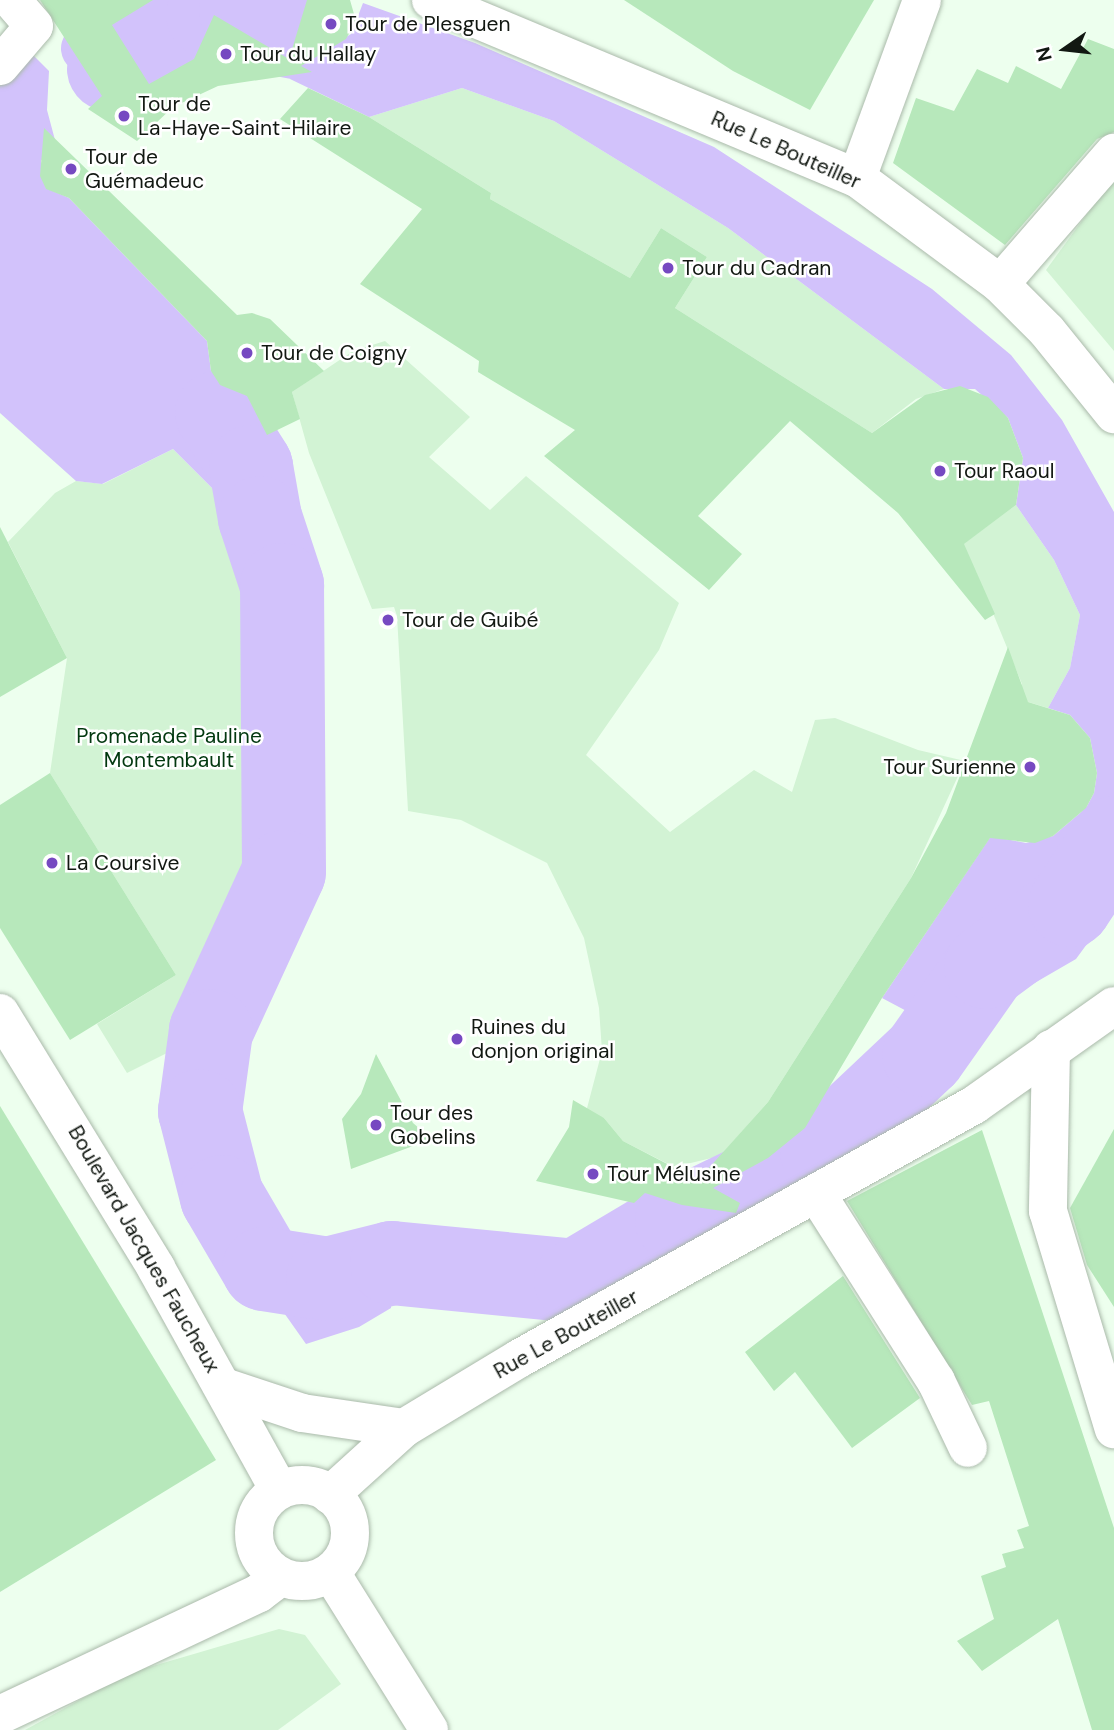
<!DOCTYPE html>
<meta charset="utf-8">
<style>
body{margin:0}
#map{position:relative;width:1114px;height:1730px;overflow:hidden;background:#edffee;font-family:"DM Sans",sans-serif}
div>[style]{position:absolute}
[style*='--x']{left:calc(var(--x)*1px);top:calc(var(--y)*1px);width:calc(var(--w)*1px);rotate:calc(var(--a)*1deg)}
.green>*{inset:0;background:#d2f3d4}
.water>*{inset:0;background:#d2c2fb}
.canal>*{height:49px;margin:-24.5px;padding:0 24.5px;transform-origin:24.5px;border-radius:24.5px;background:#d2c2fb}
.river>*{height:84px;margin:-42px;padding:0 42px;transform-origin:42px;border-radius:42px;background:#d2c2fb}
.building>*{inset:0;background:#b7e8bb}
.roads{filter:drop-shadow(0 0 2px #aabaaa) drop-shadow(0 0 2px #aabaaa)}
.street>*{height:38px;margin:-19px;padding:0 19px;transform-origin:19px;border-radius:19px;background:#fff}
.secondary>*{height:38px;margin:-19px;padding:0 19px;transform-origin:19px;border-radius:19px;background:#fff}
.secondary>.ring{margin:-19px;padding:0;box-sizing:content-box;background:none;border:38px solid #fff;border-radius:50%}
.dots>*{width:19px;height:19px;translate:-50% -50%;box-sizing:border-box;border:4px solid #fff;border-radius:50%}
span{translate:-50% -50%;white-space:nowrap;text-align:center;line-height:1.15;-webkit-text-stroke:5px #fff;paint-order:stroke}
.poi-label{font-size:21px;color:#121812}
.left{translate:0 -50%;text-align:left}
.right{translate:-100% -50%;text-align:right}
.street-label{font-size:21px;color:#121812}
.park-label{font-size:21px;color:#02380f}
.north{position:absolute;left:1030px;top:14px;width:70px;height:70px;-webkit-text-stroke:5px #fff;paint-order:stroke;rotate:256deg;font-size:19px;font-weight:700;line-height:28px;text-align:center;color:#121812}
.north::after{content:'';display:block;margin:auto;width:24px;height:32px;background:#121812;clip-path:polygon(50% 0,100% 100%,50% 72%,0 100%)}
</style>
<div id="map">
<div class="green">
<i style="clip-path:polygon(188px 0,250px 2px,304px 28px,278px 73px,247px 34px,233px 26px,210px 34px,198px 57px,140px 89px,101px 48px)"></i>
<i style="clip-path:polygon(462px 88px,554px 121px,728px 228px,944px 389px,916px 399px,872px 433px,675px 308px,707px 257px,661px 228px,630px 278px,490px 199px,491px 193px,369px 117px)"></i>
<i style="clip-path:polygon(1114px 177px,1114px 351px,1046px 270px)"></i>
<i style="clip-path:polygon(385px 341px,470px 417px,429px 457px,490px 510px,526px 476px,679px 603px,659px 650px,586px 755px,670px 832px,754px 770px,792px 792px,815px 720px,835px 718px,918px 750px,965px 761px,911px 878px,768px 1102px,720px 1156px,674px 1167px,623px 1141px,604px 1118px,586px 1112px,602px 1051px,599px 1008px,584px 938px,547px 863px,461px 820px,408px 811px,397px 616px,394px 607px,372px 609px,309px 453px,292px 392px,353px 351px)"></i>
<i style="clip-path:polygon(173px 449px,240px 516px,260px 518px,282px 585px,284px 872px,211px 1031px,127px 1073px,97px 1024px,176px 975px,50px 773px,67px 658px,8px 542px,55px 493px,76px 481px,103px 484px)"></i>
<i style="clip-path:polygon(1016px 505px,1054px 560px,1080px 615px,1070px 668px,1048px 708px,1012px 697px,1022px 684px,976px 572px,958px 548px)"></i>
<i style="clip-path:polygon(279px 1629px,305px 1635px,341px 1684px,278px 1730px,25px 1730px,129px 1673px)"></i>
</div>
<div class="water">
<i style="clip-path:polygon(363px 3px,475px 43px,714px 147px,932px 289px,1011px 355px,1062px 420px,1114px 512px,1114px 907px,1076px 959px,948px 1033px,882px 998px,991px 836px,1026px 843px,1053px 836px,1086px 808px,1094px 793px,1097px 773px,1090px 738px,1070px 715px,1048px 708px,1070px 668px,1080px 615px,1054px 560px,1016px 505px,1023px 458px,1008px 418px,975px 389px,944px 389px,728px 228px,554px 121px,462px 88px,369px 117px,290px 79px,313px 41px,333px 45px,351px 34px)"></i>
<i style="clip-path:polygon(30px 52px,49px 71px,47px 110px,55px 140px,41px 161px,46px 188px,69px 198px,207px 341px,211px 371px,220px 385px,247px 396px,267px 435px,281px 521px,240px 516px,173px 449px,102px 484px,76px 481px,0 413px,0 86px)"></i>
<i style="clip-path:polygon(394px 1245px,391px 1308px,359px 1327px,306px 1344px,258px 1276px,288px 1257px,302px 1254px,322px 1261px,334px 1251px)"></i>
</div>
<div class="canal">
<i style="--x:85;--y:48;--w:98;--a:-29.2"></i>
</div>
<div class="river">
<i style="--x:109;--y:69;--w:113;--a:-28.6"></i>
<i style="--x:208;--y:15;--w:33;--a:-7"></i>
<i style="--x:241;--y:11;--w:58;--a:26.6"></i>
<i style="--x:217;--y:413;--w:64;--a:57.8"></i>
<i style="--x:251;--y:467;--w:52;--a:80"></i>
<i style="--x:260;--y:518;--w:71;--a:71.8"></i>
<i style="--x:282;--y:585;--w:287;--a:89.6"></i>
<i style="--x:284;--y:872;--w:175;--a:114.7"></i>
<i style="--x:211;--y:1031;--w:81;--a:97.8"></i>
<i style="--x:200;--y:1111;--w:89;--a:75.7"></i>
<i style="--x:222;--y:1197;--w:83;--a:59.7"></i>
<i style="--x:264;--y:1269;--w:65;--a:8.9"></i>
<i style="--x:328;--y:1279;--w:66;--a:-14"></i>
<i style="--x:392;--y:1263;--w:185;--a:5.6"></i>
<i style="--x:576;--y:1281;--w:117;--a:-30.7"></i>
<i style="--x:677;--y:1221;--w:161;--a:-25.8"></i>
<i style="--x:822;--y:1151;--w:140;--a:-43.3"></i>
<i style="--x:924;--y:1055;--w:108;--a:-54.8"></i>
<i style="--x:986;--y:967;--w:104;--a:-36.4"></i>
<i style="--x:1070;--y:905;--w:80;--a:-56.7"></i>
</div>
<div class="building">
<i style="clip-path:polygon(40px 0,153px 0,112px 25px,149px 84px,194px 59px,214px 15px,289px 59px,307px 0,350px 0,356px 21px,346px 39px,301px 66px,312px 72px,218px 86px,173px 107px,137px 141px,88px 109px,102px 96px)"></i>
<i style="clip-path:polygon(624px 0,874px 0,810px 110px,733px 71px)"></i>
<i style="clip-path:polygon(1088px 39px,1114px 49px,1114px 132px,1097px 139px,1005px 245px,893px 163px,916px 98px,954px 111px,977px 69px,1008px 83px,1016px 66px,1061px 89px)"></i>
<i style="clip-path:polygon(308px 88px,369px 117px,491px 193px,490px 199px,630px 278px,661px 228px,707px 257px,675px 308px,872px 433px,925px 395px,960px 386px,988px 397px,1008px 418px,1023px 458px,1016px 505px,964px 544px,995px 614px,985px 620px,898px 513px,790px 421px,698px 516px,742px 554px,709px 590px,544px 456px,575px 430px,478px 372px,479px 361px,360px 284px,422px 209px,280px 119px)"></i>
<i style="clip-path:polygon(44px 128px,237px 315px,252px 313px,270px 319px,324px 371px,292px 392px,300px 419px,267px 435px,247px 396px,220px 385px,211px 371px,207px 341px,69px 198px,46px 189px,40px 176px)"></i>
<i style="clip-path:polygon(0 527px,67px 658px,0 697px)"></i>
<i style="clip-path:polygon(1008px 647px,1028px 702px,1070px 715px,1090px 738px,1097px 773px,1094px 793px,1086px 808px,1053px 836px,1035px 843px,990px 838px,882px 998px,805px 1128px,768px 1158px,713px 1188px,740px 1203px,736px 1213px,682px 1205px,645px 1193px,634px 1203px,536px 1181px,569px 1127px,573px 1100px,604px 1118px,623px 1141px,698px 1180px,768px 1102px,911px 878px,946px 813px)"></i>
<i style="clip-path:polygon(50px 773px,176px 975px,70px 1040px,0 928px,0 805px)"></i>
<i style="clip-path:polygon(376px 1054px,413px 1123px,432px 1139px,351px 1169px,342px 1119px,361px 1094px)"></i>
<i style="clip-path:polygon(0 1106px,216px 1460px,0 1592px)"></i>
<i style="clip-path:polygon(1114px 1129px,1114px 1307px,1087px 1265px,1070px 1208px)"></i>
<i style="clip-path:polygon(982px 1130px,1114px 1528px,1114px 1730px,1092px 1730px,1058px 1619px,982px 1671px,957px 1641px,994px 1619px,981px 1576px,1006px 1567px,1002px 1554px,1024px 1548px,1017px 1530px,1029px 1526px,989px 1401px,972px 1405px,847px 1201px)"></i>
<i style="clip-path:polygon(843px 1276px,920px 1398px,852px 1448px,795px 1372px,774px 1391px,745px 1352px)"></i>
</div>
<div class="roads">
<div class="street">
<i style="--x:431;--y:0;--w:462;--a:22.7"></i>
<i style="--x:857;--y:178;--w:178;--a:36.5"></i>
<i style="--x:1000;--y:284;--w:66;--a:45"></i>
<i style="--x:1047;--y:331;--w:107;--a:51.1"></i>
<i style="--x:0;--y:66;--w:52;--a:-49.6"></i>
<i style="--x:34;--y:26;--w:35;--a:-131"></i>
<i style="--x:857;--y:178;--w:189;--a:-69.9"></i>
<i style="--x:1000;--y:284;--w:174;--a:-49"></i>
<i style="--x:1051;--y:1049;--w:162;--a:91.1"></i>
<i style="--x:1048;--y:1211;--w:228;--a:73.2"></i>
<i style="--x:818;--y:1196;--w:219;--a:57.5"></i>
<i style="--x:936;--y:1381;--w:74;--a:64.5"></i>
<i style="--x:224;--y:1387;--w:82;--a:18.4"></i>
<i style="--x:302;--y:1413;--w:103;--a:8.4"></i>
<i style="--x:330;--y:1495;--w:100;--a:-42.2"></i>
<i style="--x:404;--y:1428;--w:135;--a:-31.1"></i>
<i style="--x:520;--y:1358;--w:520;--a:-29.13"></i>
<i style="--x:974;--y:1105;--w:171;--a:-35.3"></i>
<i style="--x:0;--y:1715;--w:286;--a:-25.2"></i>
<i style="--x:259;--y:1593;--w:26;--a:-37"></i>
</div>
<div class="secondary">
<i style="--x:0;--y:1013;--w:299;--a:58.5"></i>
<i style="--x:156;--y:1268;--w:254;--a:61"></i>
<i class="ring" style="left:254px;top:1485px;width:58px;height:58px"></i>
<i style="--x:331;--y:1573;--w:185;--a:58"></i>
</div>
</div>
<div class="dots">
<i style="left:331px;top:24px;background:#7649c1"></i>
<i style="left:226px;top:54px;background:#7649c1"></i>
<i style="left:124px;top:116px;background:#7649c1"></i>
<i style="left:71px;top:169px;background:#7649c1"></i>
<i style="left:668px;top:268px;background:#7649c1"></i>
<i style="left:247px;top:353px;background:#7649c1"></i>
<i style="left:940px;top:471px;background:#7649c1"></i>
<i style="left:388px;top:620px;background:#7649c1"></i>
<i style="left:1030px;top:767px;background:#7649c1"></i>
<i style="left:52px;top:863px;background:#7649c1"></i>
<i style="left:457px;top:1039px;background:#7649c1"></i>
<i style="left:376px;top:1125px;background:#7649c1"></i>
<i style="left:593px;top:1174px;background:#7649c1"></i>
</div>
<div class="poi-label">
<span class="left" style="left:345px;top:24px">Tour de Plesguen</span>
<span class="left" style="left:240px;top:54px">Tour du Hallay</span>
<span class="left" style="left:138px;top:116px">Tour de<br>La-Haye-Saint-Hilaire</span>
<span class="left" style="left:85px;top:169px">Tour de<br>Guémadeuc</span>
<span class="left" style="left:682px;top:268px">Tour du Cadran</span>
<span class="left" style="left:261px;top:353px">Tour de Coigny</span>
<span class="left" style="left:954px;top:471px">Tour Raoul</span>
<span class="left" style="left:402px;top:620px">Tour de Guibé</span>
<span class="right" style="left:1016px;top:767px">Tour Surienne</span>
<span class="left" style="left:66px;top:863px">La Coursive</span>
<span class="left" style="left:471px;top:1039px">Ruines du<br>donjon original</span>
<span class="left" style="left:390px;top:1125px">Tour des<br>Gobelins</span>
<span class="left" style="left:607px;top:1174px">Tour Mélusine</span>
</div>
<div class="street-label">
<span style="left:786px;top:150px;rotate:24deg">Rue Le Bouteiller</span>
<span style="left:144px;top:1249px;rotate:60deg">Boulevard Jacques Faucheux</span>
<span style="left:566px;top:1334px;rotate:-29deg">Rue Le Bouteiller</span>
</div>
<div class="park-label">
<span style="left:169px;top:748px">Promenade Pauline<br>Montembault</span>
</div>
<div class="north">N</div>
</div>
